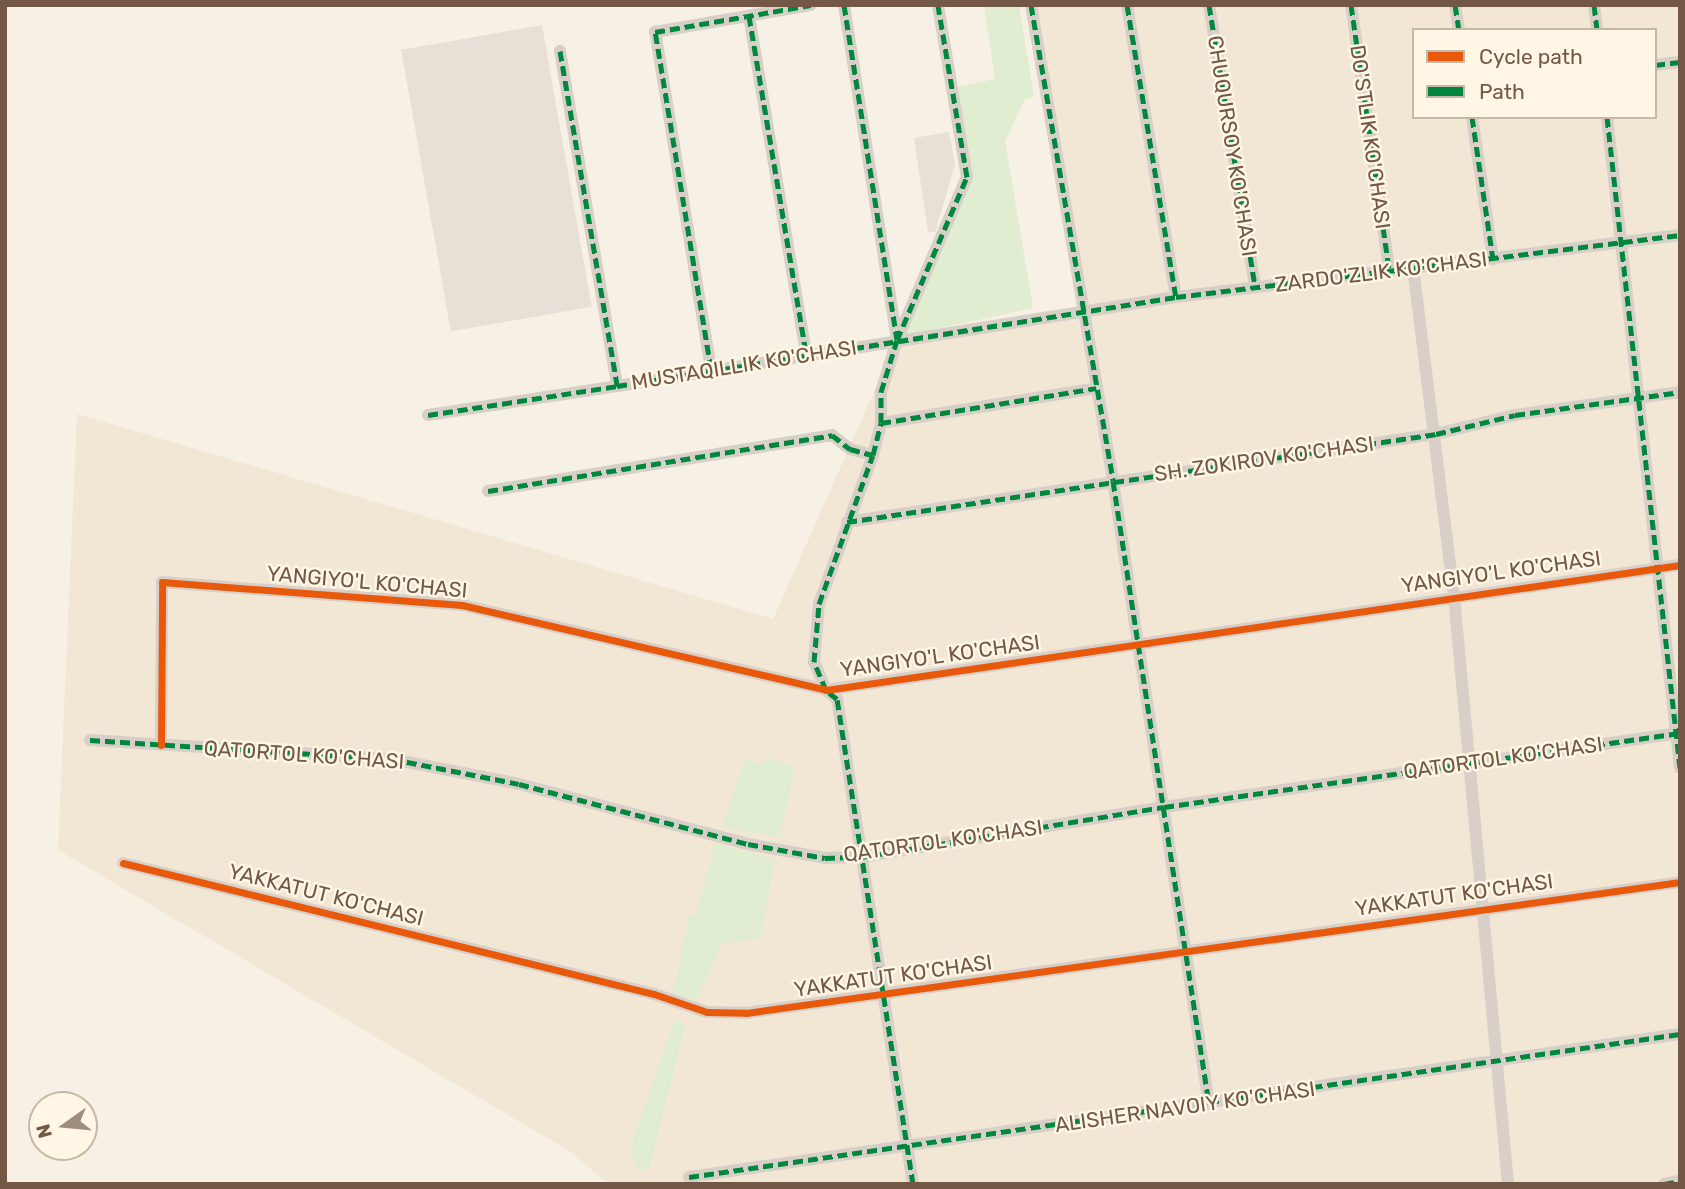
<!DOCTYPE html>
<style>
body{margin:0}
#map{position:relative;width:1685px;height:1189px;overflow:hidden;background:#f6f0e5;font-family:Rubik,sans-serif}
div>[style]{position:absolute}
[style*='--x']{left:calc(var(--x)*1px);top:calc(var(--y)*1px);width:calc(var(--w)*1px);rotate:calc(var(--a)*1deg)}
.residential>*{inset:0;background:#f2e6d5}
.industrial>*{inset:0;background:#e8e0d7;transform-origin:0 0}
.green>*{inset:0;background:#e0edd0}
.minor>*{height:12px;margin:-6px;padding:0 6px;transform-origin:6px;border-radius:6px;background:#d7cfc8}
.quiet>*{height:5px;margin-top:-2.5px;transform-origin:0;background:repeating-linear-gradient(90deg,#00873e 0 10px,transparent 0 15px)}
.cycleway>*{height:7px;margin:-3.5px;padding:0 3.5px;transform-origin:3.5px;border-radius:3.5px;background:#e8590c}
span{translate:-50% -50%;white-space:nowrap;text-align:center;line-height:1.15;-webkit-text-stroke:5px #fff6e5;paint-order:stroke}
.street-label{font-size:21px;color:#735846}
.frame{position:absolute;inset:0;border:7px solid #735846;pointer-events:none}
.legend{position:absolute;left:1412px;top:28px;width:245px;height:91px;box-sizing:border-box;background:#fff6e5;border:2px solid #c7b7a5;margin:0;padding:9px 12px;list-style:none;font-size:21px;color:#735846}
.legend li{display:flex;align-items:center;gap:14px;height:35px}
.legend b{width:35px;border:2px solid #c7b7a5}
.north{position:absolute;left:28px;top:1091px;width:70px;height:70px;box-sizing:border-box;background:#fff6e5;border:2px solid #c7b7a5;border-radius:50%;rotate:255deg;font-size:19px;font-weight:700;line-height:28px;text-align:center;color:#735846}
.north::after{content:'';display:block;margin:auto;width:24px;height:32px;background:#a18d7e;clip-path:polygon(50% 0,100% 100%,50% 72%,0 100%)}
</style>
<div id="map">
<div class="residential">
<i style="clip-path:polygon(evenodd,1031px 5px,1680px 5px,1680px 1184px,609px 1184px,571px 1152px,58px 850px,77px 414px,773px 619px,897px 340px,1082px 311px,1031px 5px,1414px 30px,1655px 30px,1655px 117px,1414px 117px,1414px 30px)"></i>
</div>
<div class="industrial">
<i style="left:542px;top:25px;width:286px;height:143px;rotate:80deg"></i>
<i style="clip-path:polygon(949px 132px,955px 165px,935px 232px,928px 232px,914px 138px)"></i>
</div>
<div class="green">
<i style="clip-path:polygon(984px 5px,1019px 5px,1034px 97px,1025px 99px,1005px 141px,1033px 308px,904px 336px,972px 176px,958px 87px,995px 79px)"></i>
<i style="clip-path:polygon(767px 757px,795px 768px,780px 838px,722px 826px,745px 759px,764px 766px)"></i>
<i style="clip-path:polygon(715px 843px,775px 859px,761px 938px,722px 943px,695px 1003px,673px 995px,689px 916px,696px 916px)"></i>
<i style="clip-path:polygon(674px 1021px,686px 1023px,649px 1170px,639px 1169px,629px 1152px)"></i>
</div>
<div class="minor">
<i style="--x:844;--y:5;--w:338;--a:81"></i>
<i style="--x:1031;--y:5;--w:483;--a:80.2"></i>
<i style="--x:1113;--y:481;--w:630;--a:81.24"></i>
<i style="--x:1127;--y:5;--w:296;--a:80.5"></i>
<i style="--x:1209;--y:5;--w:286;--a:80.7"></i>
<i style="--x:1351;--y:5;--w:267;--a:81.8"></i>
<i style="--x:1455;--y:5;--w:25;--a:81"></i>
<i style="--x:1594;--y:5;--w:25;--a:83"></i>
<i style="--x:749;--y:16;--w:343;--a:80.4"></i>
<i style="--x:560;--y:51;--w:340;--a:80.3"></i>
<i style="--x:617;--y:386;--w:566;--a:-9.05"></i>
<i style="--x:1176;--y:297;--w:508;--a:-7.01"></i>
<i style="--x:1655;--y:65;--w:25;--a:-7"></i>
<i style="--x:1472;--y:117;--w:144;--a:81.6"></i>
<i style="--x:1607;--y:117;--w:655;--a:83.6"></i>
<i style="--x:1413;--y:267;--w:332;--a:82.9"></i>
<i style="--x:1454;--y:596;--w:590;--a:84.75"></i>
<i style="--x:711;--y:369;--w:342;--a:-99.4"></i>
<i style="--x:655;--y:32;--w:158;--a:-9.8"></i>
<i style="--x:428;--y:415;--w:191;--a:-8.7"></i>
<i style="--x:881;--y:423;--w:218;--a:-9.2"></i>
<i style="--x:488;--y:491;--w:349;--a:-9.2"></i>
<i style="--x:832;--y:435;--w:23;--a:38"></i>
<i style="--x:850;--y:449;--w:24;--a:15"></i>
<i style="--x:847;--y:522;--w:596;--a:-8.5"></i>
<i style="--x:1436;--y:434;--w:81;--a:-13.5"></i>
<i style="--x:1515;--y:415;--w:167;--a:-7.9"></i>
<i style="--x:90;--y:740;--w:303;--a:3.6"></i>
<i style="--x:392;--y:759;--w:129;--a:11.1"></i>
<i style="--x:519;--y:784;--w:237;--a:14.7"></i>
<i style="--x:748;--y:844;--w:78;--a:10.3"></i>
<i style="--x:825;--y:858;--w:36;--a:-2"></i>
<i style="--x:861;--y:857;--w:307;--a:-9.4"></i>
<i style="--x:1164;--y:807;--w:521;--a:-8.16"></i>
<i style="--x:161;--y:745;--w:163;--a:-89.6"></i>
<i style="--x:162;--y:582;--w:301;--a:4.4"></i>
<i style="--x:462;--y:605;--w:374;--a:13.1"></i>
<i style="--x:826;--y:690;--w:863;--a:-8.33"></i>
<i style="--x:123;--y:863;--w:547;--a:13.86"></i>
<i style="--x:654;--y:994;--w:56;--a:18.8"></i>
<i style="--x:707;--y:1012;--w:39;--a:1"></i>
<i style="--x:746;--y:1013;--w:943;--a:-7.98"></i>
<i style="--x:689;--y:1177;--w:1001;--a:-8.21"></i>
<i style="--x:913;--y:1184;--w:491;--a:-98.9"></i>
<i style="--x:837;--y:699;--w:14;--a:-141"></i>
<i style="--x:826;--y:690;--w:30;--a:-113"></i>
<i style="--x:814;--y:662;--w:58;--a:-85.1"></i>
<i style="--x:819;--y:604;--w:158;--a:-70.1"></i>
<i style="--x:873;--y:455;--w:33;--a:-76"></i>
<i style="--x:881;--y:423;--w:31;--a:-90"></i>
<i style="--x:881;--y:392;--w:54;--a:-72.9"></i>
<i style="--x:897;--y:340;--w:177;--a:-66.8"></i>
<i style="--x:967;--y:177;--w:174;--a:-99.6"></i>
<i style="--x:1664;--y:1184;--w:16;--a:-11"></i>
</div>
<div class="quiet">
<i style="--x:844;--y:5;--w:339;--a:81"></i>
<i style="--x:1031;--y:5;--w:483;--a:80.2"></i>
<i style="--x:1113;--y:481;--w:630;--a:81.24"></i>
<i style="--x:1127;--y:5;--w:296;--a:80.5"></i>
<i style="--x:1209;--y:5;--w:286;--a:80.7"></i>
<i style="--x:1351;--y:5;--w:267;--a:81.8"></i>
<i style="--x:1455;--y:5;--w:25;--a:81"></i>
<i style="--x:1594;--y:5;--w:25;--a:83"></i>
<i style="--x:749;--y:16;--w:343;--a:80.4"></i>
<i style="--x:560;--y:51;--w:340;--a:80.3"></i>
<i style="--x:617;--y:386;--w:566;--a:-9.05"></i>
<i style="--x:1176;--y:297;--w:508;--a:-7.01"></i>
<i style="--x:1655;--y:65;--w:25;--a:-7"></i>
<i style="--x:1472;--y:117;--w:144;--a:81.6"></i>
<i style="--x:1607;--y:117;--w:655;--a:83.6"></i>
<i style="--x:711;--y:369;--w:342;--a:-99.4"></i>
<i style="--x:655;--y:32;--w:158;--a:-9.8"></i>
<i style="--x:428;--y:415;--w:191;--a:-8.7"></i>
<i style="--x:881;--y:423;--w:218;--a:-9.2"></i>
<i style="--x:488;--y:491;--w:349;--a:-9.2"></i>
<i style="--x:832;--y:435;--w:23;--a:38"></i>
<i style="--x:850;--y:449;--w:24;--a:15"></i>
<i style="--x:847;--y:522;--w:596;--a:-8.5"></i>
<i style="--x:1436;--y:434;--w:81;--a:-13.5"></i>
<i style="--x:1515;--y:415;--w:167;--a:-7.9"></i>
<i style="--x:90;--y:740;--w:303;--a:3.6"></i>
<i style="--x:392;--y:759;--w:129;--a:11.1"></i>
<i style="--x:519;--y:784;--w:237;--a:14.7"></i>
<i style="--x:748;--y:844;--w:78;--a:10.3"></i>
<i style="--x:825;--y:858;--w:36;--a:-2"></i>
<i style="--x:861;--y:857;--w:307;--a:-9.4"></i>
<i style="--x:1164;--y:807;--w:521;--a:-8.16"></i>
<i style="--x:689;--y:1177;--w:1001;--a:-8.21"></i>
<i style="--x:913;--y:1184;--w:491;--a:-98.9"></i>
<i style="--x:837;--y:699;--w:14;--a:-141"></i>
<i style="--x:826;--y:690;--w:30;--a:-113"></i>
<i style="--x:814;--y:662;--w:58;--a:-85.1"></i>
<i style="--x:819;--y:604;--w:158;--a:-70.1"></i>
<i style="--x:873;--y:455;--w:33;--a:-76"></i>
<i style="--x:881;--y:423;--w:31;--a:-90"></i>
<i style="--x:881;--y:392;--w:54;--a:-72.9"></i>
<i style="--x:897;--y:340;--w:177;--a:-66.8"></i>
<i style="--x:967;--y:177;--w:174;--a:-99.6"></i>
<i style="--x:1664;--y:1184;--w:16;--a:-11"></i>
</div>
<div class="cycleway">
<i style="--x:161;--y:745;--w:163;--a:-89.6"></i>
<i style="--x:162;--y:582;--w:301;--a:4.4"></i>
<i style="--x:462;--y:605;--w:374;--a:13.1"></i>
<i style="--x:826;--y:690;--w:863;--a:-8.33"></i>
<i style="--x:123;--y:863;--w:547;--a:13.86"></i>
<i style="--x:654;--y:994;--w:56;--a:18.8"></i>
<i style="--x:707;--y:1012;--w:39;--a:1"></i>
<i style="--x:746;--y:1013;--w:943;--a:-7.98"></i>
</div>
<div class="street-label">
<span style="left:1370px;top:137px;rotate:82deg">DO'STLIK KO'CHASI</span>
<span style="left:1232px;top:146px;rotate:81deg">CHUQURSOY KO'CHASI</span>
<span style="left:1381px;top:272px;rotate:-7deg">ZARDO'ZLIK KO'CHASI</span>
<span style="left:744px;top:365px;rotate:-9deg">MUSTAQILLIK KO'CHASI</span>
<span style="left:1264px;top:459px;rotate:-8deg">SH. ZOKIROV KO'CHASI</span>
<span style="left:1501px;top:572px;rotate:-8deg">YANGIYO'L KO'CHASI</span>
<span style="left:367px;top:582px;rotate:5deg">YANGIYO'L KO'CHASI</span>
<span style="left:940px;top:656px;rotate:-8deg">YANGIYO'L KO'CHASI</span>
<span style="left:304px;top:755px;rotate:4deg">QATORTOL KO'CHASI</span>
<span style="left:1503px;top:758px;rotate:-8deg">QATORTOL KO'CHASI</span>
<span style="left:943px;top:841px;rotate:-8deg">QATORTOL KO'CHASI</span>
<span style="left:326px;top:895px;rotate:14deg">YAKKATUT KO'CHASI</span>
<span style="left:1454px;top:895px;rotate:-8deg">YAKKATUT KO'CHASI</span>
<span style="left:893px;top:976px;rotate:-8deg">YAKKATUT KO'CHASI</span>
<span style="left:1185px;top:1107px;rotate:-8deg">ALISHER NAVOIY KO'CHASI</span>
</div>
<div class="frame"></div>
<ul class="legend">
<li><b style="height:9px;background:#e8590c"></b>Cycle path</li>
<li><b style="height:9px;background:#00873e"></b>Path</li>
</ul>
<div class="north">N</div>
</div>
